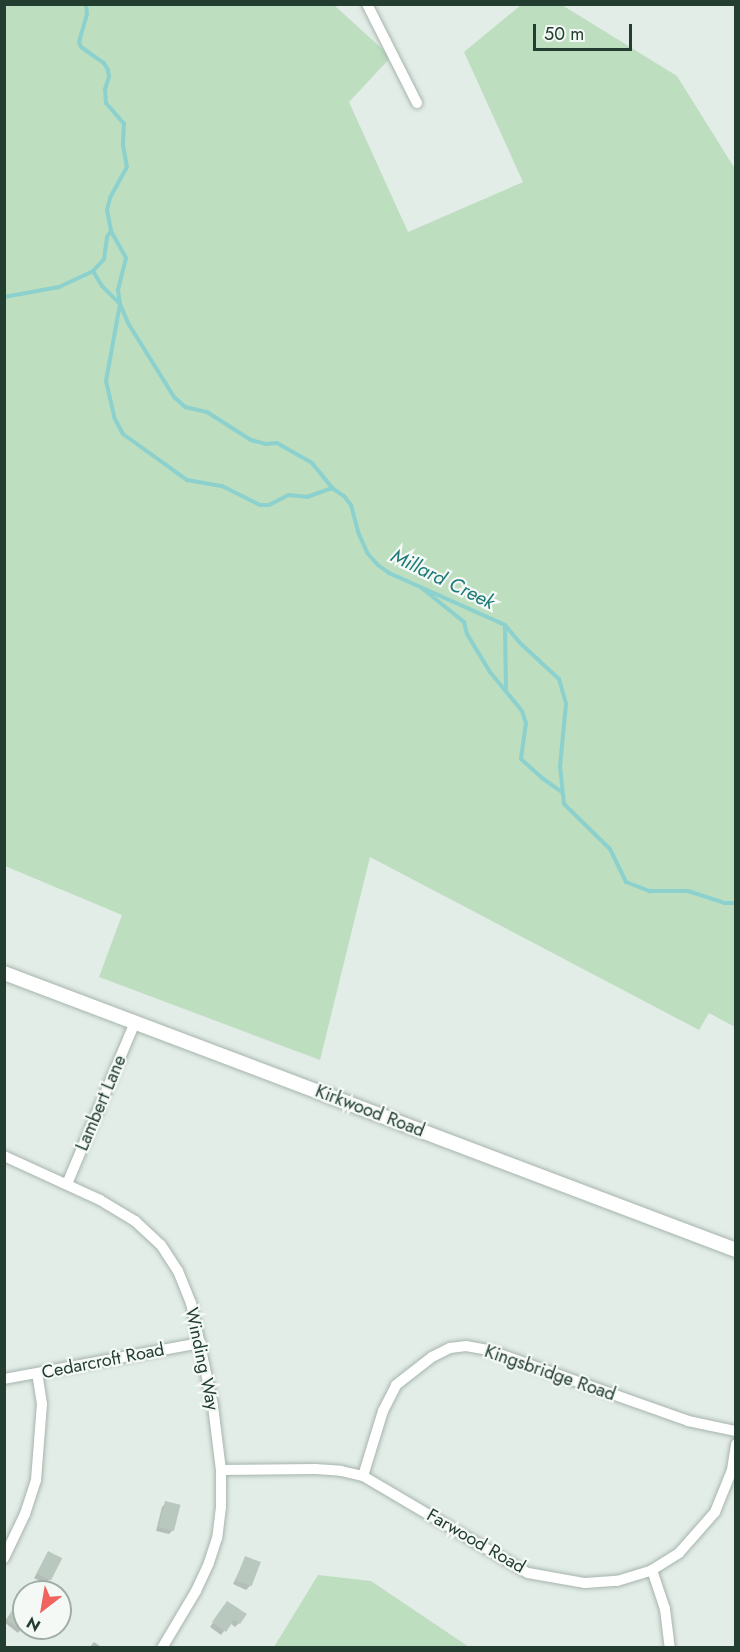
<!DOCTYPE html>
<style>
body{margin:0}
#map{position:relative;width:740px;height:1652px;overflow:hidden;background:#e3ede7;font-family:Jost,sans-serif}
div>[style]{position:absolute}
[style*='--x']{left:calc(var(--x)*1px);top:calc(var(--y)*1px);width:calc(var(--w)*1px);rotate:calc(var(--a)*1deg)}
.green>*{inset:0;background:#bddebf}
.shadow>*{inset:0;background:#0003}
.stream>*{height:4px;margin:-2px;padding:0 2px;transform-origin:2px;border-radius:2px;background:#8cd1ce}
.building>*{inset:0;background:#b9c8bf;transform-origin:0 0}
.roads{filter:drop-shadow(0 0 2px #a6b5ad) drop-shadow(0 0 2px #a6b5ad)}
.minor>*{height:10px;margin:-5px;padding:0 5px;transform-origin:5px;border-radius:5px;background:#fff}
.tertiary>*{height:14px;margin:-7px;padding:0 7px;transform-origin:7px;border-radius:7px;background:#fff}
span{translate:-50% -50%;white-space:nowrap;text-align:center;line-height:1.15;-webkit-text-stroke:4.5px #f4f9f6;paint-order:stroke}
.street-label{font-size:18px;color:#233e31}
.water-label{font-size:20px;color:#1d7a77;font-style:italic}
.frame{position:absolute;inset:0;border:6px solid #233e31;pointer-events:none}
.north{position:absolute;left:12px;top:1580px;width:60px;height:60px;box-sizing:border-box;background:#f4f9f6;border:2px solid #a0aea7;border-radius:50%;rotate:211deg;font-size:16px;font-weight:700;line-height:24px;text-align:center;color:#233e31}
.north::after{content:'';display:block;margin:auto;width:21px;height:27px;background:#f1635e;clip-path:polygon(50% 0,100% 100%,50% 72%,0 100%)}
.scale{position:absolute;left:533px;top:24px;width:99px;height:27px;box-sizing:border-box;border:3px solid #233e31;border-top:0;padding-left:8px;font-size:18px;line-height:21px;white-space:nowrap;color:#233e31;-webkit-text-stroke:4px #f4f9f6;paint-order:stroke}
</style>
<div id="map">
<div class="green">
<i style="clip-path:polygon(11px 4px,334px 5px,391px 57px,349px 102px,408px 232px,523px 182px,464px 52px,521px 5px,562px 5px,677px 76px,735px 169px,735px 1027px,709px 1013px,699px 1030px,370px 857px,320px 1060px,99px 977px,122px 915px,5px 866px,4px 8px)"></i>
<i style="clip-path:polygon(318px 1575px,371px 1581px,469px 1647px,274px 1647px)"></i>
</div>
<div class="shadow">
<i style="clip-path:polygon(166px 1503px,173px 1530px,169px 1534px,156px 1531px,162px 1507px)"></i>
<i style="clip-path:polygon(48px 1553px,49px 1580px,45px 1584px,34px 1578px)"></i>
<i style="clip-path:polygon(246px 1557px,250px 1586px,246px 1590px,233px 1584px)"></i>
<i style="clip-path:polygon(24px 1597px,24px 1626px,18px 1633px,4px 1622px)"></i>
<i style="clip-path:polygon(224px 1606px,239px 1623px,235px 1627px,230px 1623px,221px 1635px,210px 1627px)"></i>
<i style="clip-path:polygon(94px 1642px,103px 1648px,89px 1648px)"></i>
</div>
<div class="stream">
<i style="--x:86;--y:4;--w:10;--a:84"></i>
<i style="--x:87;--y:14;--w:29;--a:106"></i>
<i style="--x:79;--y:42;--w:5;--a:68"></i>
<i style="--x:81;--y:47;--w:28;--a:35"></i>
<i style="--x:104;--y:63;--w:8;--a:60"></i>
<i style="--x:108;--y:70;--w:7;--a:82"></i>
<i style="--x:109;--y:77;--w:13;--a:108"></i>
<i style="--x:105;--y:89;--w:14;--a:86"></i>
<i style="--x:106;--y:103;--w:28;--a:49"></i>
<i style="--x:124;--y:124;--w:21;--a:93"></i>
<i style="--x:123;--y:145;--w:22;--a:80"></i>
<i style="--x:127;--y:167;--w:35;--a:119"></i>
<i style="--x:110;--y:198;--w:12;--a:104"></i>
<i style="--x:107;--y:210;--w:21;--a:79"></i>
<i style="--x:111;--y:231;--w:31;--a:61"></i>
<i style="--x:126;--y:258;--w:33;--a:104"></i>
<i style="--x:118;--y:290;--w:14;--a:82"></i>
<i style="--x:120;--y:304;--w:21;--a:67"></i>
<i style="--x:128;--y:323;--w:87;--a:58.1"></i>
<i style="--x:174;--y:397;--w:15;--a:42"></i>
<i style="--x:185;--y:407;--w:23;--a:13"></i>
<i style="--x:207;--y:412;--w:52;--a:32.5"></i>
<i style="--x:251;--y:440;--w:16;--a:15"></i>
<i style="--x:266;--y:444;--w:11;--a:-5"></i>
<i style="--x:277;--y:443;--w:40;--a:29.7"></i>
<i style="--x:312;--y:463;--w:32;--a:51"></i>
<i style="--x:332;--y:488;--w:14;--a:34"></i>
<i style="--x:344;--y:496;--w:11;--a:52"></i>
<i style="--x:351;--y:505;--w:28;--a:75"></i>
<i style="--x:358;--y:532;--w:24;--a:66"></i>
<i style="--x:368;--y:554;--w:15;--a:48"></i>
<i style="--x:378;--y:565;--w:14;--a:36"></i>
<i style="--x:389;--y:573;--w:127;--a:24.1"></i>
<i style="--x:505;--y:625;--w:23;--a:50"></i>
<i style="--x:520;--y:643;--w:53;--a:42.7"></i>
<i style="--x:559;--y:679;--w:26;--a:74"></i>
<i style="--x:566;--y:704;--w:62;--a:95.5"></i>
<i style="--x:560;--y:766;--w:38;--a:84"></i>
<i style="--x:564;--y:804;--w:64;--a:44.4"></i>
<i style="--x:610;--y:849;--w:37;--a:64"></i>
<i style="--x:626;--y:882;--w:26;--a:21"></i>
<i style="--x:650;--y:891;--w:38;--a:0"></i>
<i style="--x:688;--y:891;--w:39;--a:18"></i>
<i style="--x:725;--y:903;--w:11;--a:0"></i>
<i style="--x:93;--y:271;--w:17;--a:59"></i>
<i style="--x:102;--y:286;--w:25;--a:45"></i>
<i style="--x:120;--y:304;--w:78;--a:100.3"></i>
<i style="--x:106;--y:381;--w:39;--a:77"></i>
<i style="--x:115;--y:419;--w:17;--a:62"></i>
<i style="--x:123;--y:434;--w:79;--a:35.7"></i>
<i style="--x:187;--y:480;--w:36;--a:10"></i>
<i style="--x:222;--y:486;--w:42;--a:26.6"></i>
<i style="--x:260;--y:505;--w:9;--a:0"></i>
<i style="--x:269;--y:505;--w:22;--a:-27"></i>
<i style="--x:289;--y:495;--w:18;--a:6"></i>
<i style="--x:307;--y:497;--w:27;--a:-20"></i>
<i style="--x:4;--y:297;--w:56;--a:-10.3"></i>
<i style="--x:59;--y:287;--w:38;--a:-25"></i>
<i style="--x:93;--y:271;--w:16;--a:-47"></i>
<i style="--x:104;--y:259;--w:22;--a:-82"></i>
<i style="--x:107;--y:237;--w:7;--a:-56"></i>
<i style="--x:423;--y:589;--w:53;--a:38.8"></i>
<i style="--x:464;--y:622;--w:12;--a:76"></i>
<i style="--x:467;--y:634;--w:44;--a:58.8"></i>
<i style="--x:490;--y:672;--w:50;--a:50.6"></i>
<i style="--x:522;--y:711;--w:13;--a:72"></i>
<i style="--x:526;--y:723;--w:36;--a:98"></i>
<i style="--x:521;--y:759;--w:28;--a:42"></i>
<i style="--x:542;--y:778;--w:24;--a:35"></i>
<i style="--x:505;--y:626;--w:64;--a:89.1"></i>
</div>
<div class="building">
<i style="left:165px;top:1501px;width:16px;height:27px;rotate:14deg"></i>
<i style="left:48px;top:1551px;width:16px;height:25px;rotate:27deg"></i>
<i style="left:245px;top:1556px;width:17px;height:26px;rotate:21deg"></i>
<i style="clip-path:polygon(24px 1591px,24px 1631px,6px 1620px)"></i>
<i style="clip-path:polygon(227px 1601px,247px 1614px,240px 1624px,234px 1620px,226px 1632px,212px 1622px)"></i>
</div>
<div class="roads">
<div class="minor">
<i style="--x:367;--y:4;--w:111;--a:63.2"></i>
<i style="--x:4;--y:1156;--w:106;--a:24.6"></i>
<i style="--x:100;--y:1200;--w:41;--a:31"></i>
<i style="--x:135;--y:1221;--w:35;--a:43"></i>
<i style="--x:161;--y:1245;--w:31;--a:57"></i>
<i style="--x:178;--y:1271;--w:35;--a:68"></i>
<i style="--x:191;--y:1303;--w:105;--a:77.9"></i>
<i style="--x:213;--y:1406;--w:64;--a:82.9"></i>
<i style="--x:221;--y:1470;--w:37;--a:90"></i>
<i style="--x:221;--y:1507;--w:31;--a:97"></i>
<i style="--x:217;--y:1538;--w:26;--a:108"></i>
<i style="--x:209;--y:1563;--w:31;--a:115"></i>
<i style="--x:196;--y:1591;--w:66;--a:120.8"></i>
<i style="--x:67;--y:1184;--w:176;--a:-67.2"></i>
<i style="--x:4;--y:1379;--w:200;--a:-10.4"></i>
<i style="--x:221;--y:1470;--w:94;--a:-0.6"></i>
<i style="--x:315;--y:1469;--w:26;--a:4"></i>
<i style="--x:341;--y:1471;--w:23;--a:13"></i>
<i style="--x:363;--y:1476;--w:191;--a:30.5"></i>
<i style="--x:528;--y:1573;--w:58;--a:10"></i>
<i style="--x:585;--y:1583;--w:32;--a:-4"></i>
<i style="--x:617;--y:1581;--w:37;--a:-17"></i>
<i style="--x:652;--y:1570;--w:32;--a:-32"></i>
<i style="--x:679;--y:1553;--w:55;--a:-48.7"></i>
<i style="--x:715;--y:1512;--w:45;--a:-68"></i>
<i style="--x:732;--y:1470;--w:26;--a:-81"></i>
<i style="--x:363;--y:1476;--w:68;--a:-72.9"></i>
<i style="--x:383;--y:1411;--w:29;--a:-63"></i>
<i style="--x:396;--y:1385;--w:46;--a:-37.9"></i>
<i style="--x:432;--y:1357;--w:20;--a:-27"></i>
<i style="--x:450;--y:1348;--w:16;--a:-7"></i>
<i style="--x:466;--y:1346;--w:22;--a:10"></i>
<i style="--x:488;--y:1350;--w:212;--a:19.5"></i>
<i style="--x:688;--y:1421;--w:49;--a:11.8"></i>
<i style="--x:4;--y:1558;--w:49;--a:-64.5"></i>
<i style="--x:25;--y:1514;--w:36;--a:-72"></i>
<i style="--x:36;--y:1480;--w:76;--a:-85.5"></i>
<i style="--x:42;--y:1404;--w:31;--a:-99"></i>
<i style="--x:652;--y:1570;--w:41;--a:71.6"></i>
<i style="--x:665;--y:1609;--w:39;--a:83"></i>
</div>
<div class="tertiary">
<i style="--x:4;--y:973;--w:783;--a:20.73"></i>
</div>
</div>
<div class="street-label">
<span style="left:101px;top:1103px;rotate:-67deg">Lambert Lane</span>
<span style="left:370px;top:1111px;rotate:21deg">Kirkwood Road</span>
<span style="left:202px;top:1359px;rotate:78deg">Winding Way</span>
<span style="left:103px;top:1361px;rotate:-11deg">Cedarcroft Road</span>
<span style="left:550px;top:1373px;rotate:19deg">Kingsbridge Road</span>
<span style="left:476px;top:1541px;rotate:30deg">Farwood Road</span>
</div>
<div class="water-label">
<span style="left:443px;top:579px;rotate:26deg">Millard Creek</span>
</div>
<div class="frame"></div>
<div class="north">N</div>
<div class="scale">50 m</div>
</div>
